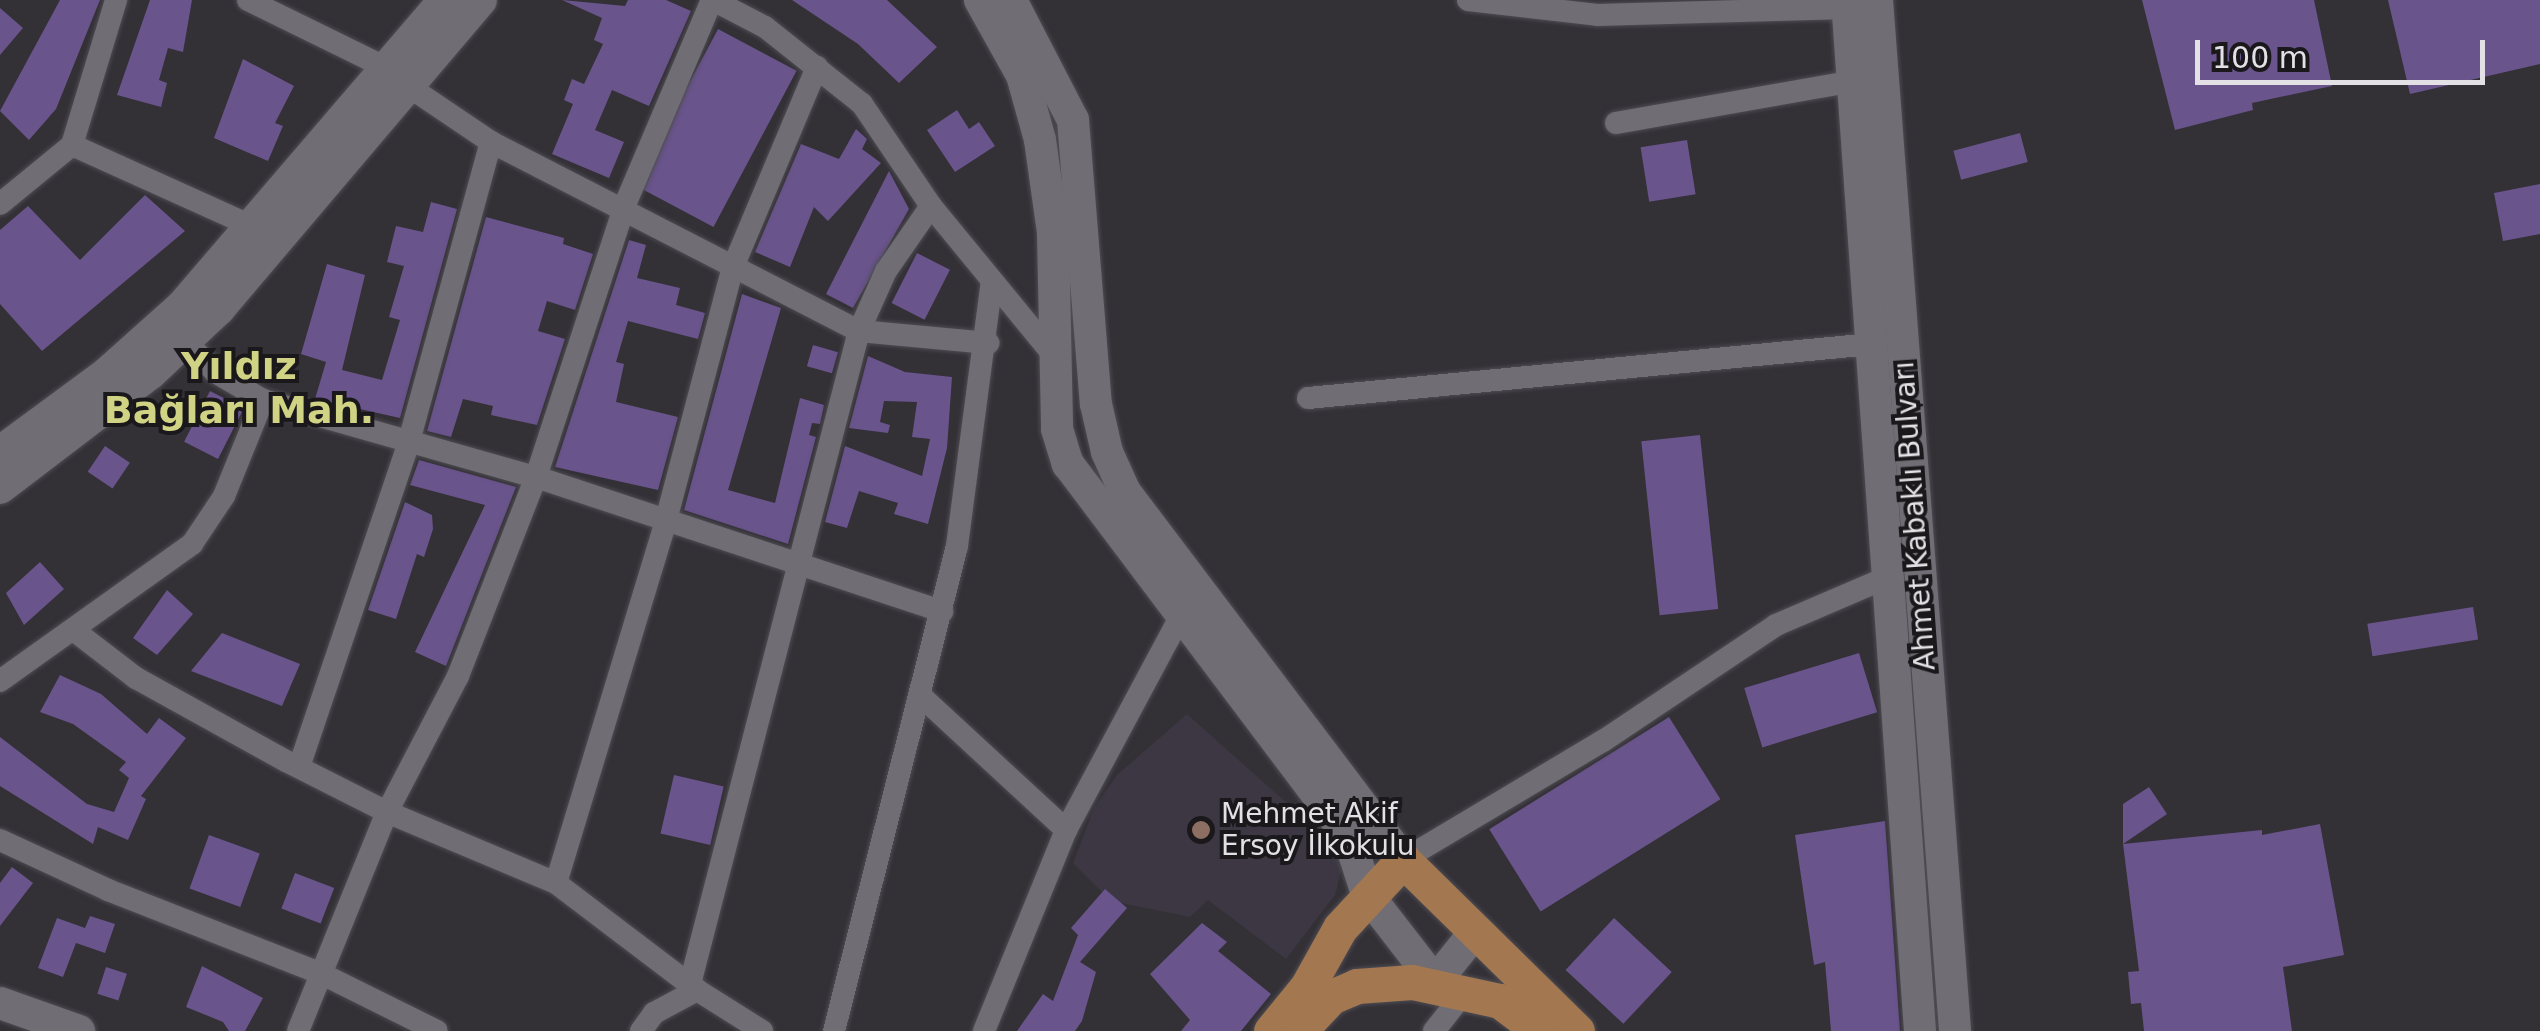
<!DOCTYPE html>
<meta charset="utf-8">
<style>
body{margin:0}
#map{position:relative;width:2540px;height:1031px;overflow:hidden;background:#333036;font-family:"DejaVu Sans",sans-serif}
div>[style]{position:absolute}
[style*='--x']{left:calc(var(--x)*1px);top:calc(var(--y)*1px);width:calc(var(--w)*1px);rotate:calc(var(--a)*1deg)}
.built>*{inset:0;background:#3c3743}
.building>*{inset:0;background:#69548c;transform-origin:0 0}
.roads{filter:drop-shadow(0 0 2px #4e4c52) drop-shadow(0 0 2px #4e4c52)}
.street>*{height:22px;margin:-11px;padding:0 11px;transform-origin:11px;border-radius:11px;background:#716d75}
.secondary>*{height:32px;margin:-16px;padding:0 16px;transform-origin:16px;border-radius:16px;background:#716d75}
.primary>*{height:35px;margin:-17.5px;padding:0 17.5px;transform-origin:17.5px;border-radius:17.5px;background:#a37850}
.dots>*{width:28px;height:28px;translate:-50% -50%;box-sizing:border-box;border:5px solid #1a181b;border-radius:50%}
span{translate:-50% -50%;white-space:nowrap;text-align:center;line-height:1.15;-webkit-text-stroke:8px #1a181b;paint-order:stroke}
.street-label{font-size:28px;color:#e3e1e6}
.poi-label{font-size:28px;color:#e3e1e6}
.left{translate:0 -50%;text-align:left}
.district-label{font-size:38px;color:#d0d284;font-weight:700}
.scale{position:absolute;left:2195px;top:40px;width:290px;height:45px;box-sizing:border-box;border:5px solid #e3e1e6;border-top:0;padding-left:12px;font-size:30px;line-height:35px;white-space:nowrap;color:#e3e1e6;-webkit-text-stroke:8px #1a181b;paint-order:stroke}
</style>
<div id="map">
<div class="built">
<i style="clip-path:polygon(1187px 714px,1345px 855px,1335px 895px,1286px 959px,1208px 900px,1190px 917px,1111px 901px,1073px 863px,1094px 808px,1117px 775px)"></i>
</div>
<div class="building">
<i style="clip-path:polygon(60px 0,100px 0,56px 109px,29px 140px,0 111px)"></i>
<i style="clip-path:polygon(150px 0,192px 0,183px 52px,168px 48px,159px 80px,167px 83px,161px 107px,117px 95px)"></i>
<i style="clip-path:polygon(562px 0,625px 6px,628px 0,666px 0,691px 11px,649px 106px,612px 90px,595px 130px,624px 142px,609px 178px,552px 154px,573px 104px,564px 100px,572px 79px,584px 84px,603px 44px,594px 40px,602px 18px)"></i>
<i style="clip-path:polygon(792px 0,887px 0,937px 47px,899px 83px,858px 44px)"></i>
<i style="clip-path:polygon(2142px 0,2314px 0,2332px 86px,2252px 103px,2253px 110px,2175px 130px)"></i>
<i style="clip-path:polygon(2388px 0,2540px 0,2540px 64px,2410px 94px)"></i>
<i style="clip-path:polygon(0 8px,23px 28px,0 55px)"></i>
<i style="left:718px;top:29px;width:89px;height:177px;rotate:28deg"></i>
<i style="clip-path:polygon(243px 59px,294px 86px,275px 123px,283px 126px,268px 161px,214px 138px)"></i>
<i style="clip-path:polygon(957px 110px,969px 129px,979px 122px,995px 146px,955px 172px,927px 130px)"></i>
<i style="clip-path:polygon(856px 129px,867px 139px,862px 149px,881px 163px,828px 221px,814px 207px,790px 267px,755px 252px,801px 144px,839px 159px)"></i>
<i style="left:2020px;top:133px;width:30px;height:69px;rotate:75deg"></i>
<i style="left:1687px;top:140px;width:55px;height:47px;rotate:81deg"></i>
<i style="clip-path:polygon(889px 171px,909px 209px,853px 308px,826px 294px)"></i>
<i style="clip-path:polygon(2540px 184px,2540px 234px,2503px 241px,2494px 193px)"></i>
<i style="clip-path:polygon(145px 195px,185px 231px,42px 351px,0 304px,0 230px,28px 206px,80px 260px)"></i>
<i style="clip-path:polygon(431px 202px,457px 209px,400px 418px,315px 399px,326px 362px,301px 354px,327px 264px,365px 275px,342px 370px,382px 380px,400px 320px,389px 317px,404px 266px,387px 262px,396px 226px,423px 232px)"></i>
<i style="clip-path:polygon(486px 217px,564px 238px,563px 244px,593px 254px,575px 310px,547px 301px,538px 331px,565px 339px,537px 425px,491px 415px,493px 406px,463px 399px,451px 437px,427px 431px)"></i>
<i style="clip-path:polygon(629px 240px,646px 245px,637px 278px,680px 288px,676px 305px,705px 313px,698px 339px,628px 321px,616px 362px,624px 364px,616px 402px,678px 417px,658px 490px,555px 467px)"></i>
<i style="left:917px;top:253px;width:37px;height:56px;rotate:27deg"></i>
<i style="clip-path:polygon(742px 294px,781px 308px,728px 490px,775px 503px,800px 398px,824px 405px,820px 424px,812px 423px,809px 435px,816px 437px,788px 544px,684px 510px)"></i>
<i style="left:813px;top:345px;width:26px;height:22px;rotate:16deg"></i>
<i style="clip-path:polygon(868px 356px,905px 372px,952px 377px,947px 448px,928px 524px,894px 514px,898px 503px,859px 491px,847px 528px,825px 522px,845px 446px,922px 476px,930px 439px,912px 437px,917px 402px,884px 401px,880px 422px,890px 425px,888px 433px,849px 428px)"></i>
<i style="left:210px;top:391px;width:38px;height:57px;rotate:27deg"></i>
<i style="left:1700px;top:435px;width:175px;height:59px;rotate:84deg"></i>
<i style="left:105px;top:446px;width:30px;height:31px;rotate:34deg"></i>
<i style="clip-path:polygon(419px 460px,516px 487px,446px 666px,415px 652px,485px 505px,410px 485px)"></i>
<i style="clip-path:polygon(405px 502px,432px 515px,433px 529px,424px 557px,417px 554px,396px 619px,368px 610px)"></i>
<i style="clip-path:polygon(40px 562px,64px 589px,24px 625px,6px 593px)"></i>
<i style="clip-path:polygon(167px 590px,193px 614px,157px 655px,133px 638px)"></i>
<i style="left:2473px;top:607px;width:33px;height:107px;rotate:81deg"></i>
<i style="clip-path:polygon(222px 633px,300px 664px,282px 706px,191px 671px)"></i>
<i style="left:1859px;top:653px;width:62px;height:120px;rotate:73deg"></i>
<i style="clip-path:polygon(60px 675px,101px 694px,147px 734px,159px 718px,186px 738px,141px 796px,146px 799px,128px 840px,98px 827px,93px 844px,0 786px,0 737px,87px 804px,114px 812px,129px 778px,119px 770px,126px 762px,73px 724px,40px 712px)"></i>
<i style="left:1669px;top:717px;width:97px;height:212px;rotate:58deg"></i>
<i style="left:674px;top:775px;width:51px;height:60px;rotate:13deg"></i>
<i style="clip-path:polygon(2149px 787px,2167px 814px,2123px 844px,2123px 804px)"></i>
<i style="clip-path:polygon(1885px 821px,1900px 1031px,1831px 1031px,1825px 962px,1814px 965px,1795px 835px)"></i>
<i style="clip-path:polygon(2320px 824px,2344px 955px,2283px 967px,2292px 1031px,2144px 1031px,2141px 1003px,2131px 1004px,2128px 972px,2139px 971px,2123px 844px,2262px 830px,2262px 835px)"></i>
<i style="left:209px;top:835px;width:54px;height:57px;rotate:20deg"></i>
<i style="clip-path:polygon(12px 867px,33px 883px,0 926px,0 883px)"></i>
<i style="left:295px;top:873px;width:42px;height:38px;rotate:21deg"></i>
<i style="clip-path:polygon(1105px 889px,1127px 908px,1080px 962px,1096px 972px,1082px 1021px,1075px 1031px,1017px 1031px,1043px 994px,1053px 1001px,1078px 935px,1071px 928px)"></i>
<i style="clip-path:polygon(90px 916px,115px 924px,105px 953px,76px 943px,63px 977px,38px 968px,57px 918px,85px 928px)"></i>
<i style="left:1614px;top:918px;width:79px;height:71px;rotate:43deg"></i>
<i style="clip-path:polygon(1202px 923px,1227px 942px,1218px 951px,1271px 994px,1241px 1031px,1181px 1031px,1190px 1020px,1150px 974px)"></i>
<i style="clip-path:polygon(202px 966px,263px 998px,245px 1031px,229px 1031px,223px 1022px,186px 1007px)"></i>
<i style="left:106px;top:967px;width:22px;height:28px;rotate:18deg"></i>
</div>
<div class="roads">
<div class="street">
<i style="--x:248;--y:0;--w:155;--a:26.1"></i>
<i style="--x:713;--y:0;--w:59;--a:27.4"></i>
<i style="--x:765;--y:27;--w:124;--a:38.4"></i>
<i style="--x:862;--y:104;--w:123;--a:55.9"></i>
<i style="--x:931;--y:206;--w:197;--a:50.6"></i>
<i style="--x:1468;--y:0;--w:130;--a:6.6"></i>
<i style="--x:1597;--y:15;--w:251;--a:-1.6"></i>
<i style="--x:408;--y:86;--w:100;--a:34"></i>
<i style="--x:491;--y:142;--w:414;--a:27.2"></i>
<i style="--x:859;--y:331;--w:130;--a:5.3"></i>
<i style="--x:1616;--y:123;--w:241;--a:-10"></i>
<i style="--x:72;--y:145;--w:206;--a:24.3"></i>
<i style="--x:0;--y:204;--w:93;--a:-39.3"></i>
<i style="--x:72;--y:145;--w:152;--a:-73.1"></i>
<i style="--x:186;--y:341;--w:42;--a:46.9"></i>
<i style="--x:215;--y:372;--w:56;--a:30.3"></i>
<i style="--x:263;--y:400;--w:284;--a:15.8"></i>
<i style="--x:536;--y:477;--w:428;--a:18.3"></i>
<i style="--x:1308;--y:398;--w:567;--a:-5.47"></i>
<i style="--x:76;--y:632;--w:76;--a:37.5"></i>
<i style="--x:136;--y:678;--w:171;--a:29"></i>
<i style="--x:286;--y:761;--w:113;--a:26.8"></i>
<i style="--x:387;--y:812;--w:183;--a:22.8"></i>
<i style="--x:556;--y:883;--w:177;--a:37.2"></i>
<i style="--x:697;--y:990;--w:77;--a:32.2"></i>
<i style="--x:0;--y:681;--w:236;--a:-35.5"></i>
<i style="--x:192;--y:544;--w:58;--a:-56.3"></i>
<i style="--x:224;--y:496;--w:104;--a:-67.9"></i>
<i style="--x:922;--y:697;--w:196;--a:42.7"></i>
<i style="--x:299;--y:767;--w:340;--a:-71.3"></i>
<i style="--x:408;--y:445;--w:314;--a:-74.7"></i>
<i style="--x:0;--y:840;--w:119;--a:24.8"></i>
<i style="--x:108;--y:890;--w:230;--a:21.4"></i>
<i style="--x:322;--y:974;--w:128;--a:26.4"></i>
<i style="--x:1403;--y:860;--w:233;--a:-30.8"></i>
<i style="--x:1603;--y:741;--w:208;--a:-33.8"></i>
<i style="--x:1776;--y:625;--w:122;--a:-23.2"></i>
<i style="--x:556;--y:883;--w:375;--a:-73.1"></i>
<i style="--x:665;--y:524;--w:266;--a:-75.2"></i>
<i style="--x:733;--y:267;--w:217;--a:-67.2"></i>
<i style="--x:690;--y:984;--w:675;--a:-75.49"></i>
<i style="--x:859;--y:331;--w:66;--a:-65.8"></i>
<i style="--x:886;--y:271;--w:79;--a:-55.3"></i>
<i style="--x:298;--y:1031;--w:236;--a:-67.9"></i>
<i style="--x:387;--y:812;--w:153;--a:-62.4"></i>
<i style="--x:458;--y:676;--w:214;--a:-68.6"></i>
<i style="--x:536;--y:477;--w:284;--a:-71.9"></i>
<i style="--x:624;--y:207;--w:225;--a:-67"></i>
<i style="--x:641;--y:1031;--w:22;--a:-54"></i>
<i style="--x:654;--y:1013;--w:49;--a:-28.1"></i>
<i style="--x:834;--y:1031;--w:500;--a:-75.77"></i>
<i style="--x:957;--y:546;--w:267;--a:-82.5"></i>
<i style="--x:984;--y:1031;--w:217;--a:-67.8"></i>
<i style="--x:1066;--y:830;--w:242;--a:-61.8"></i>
<i style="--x:1434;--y:1031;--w:53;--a:-51.8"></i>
</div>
<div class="secondary">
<i style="--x:980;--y:0;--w:86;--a:60.8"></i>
<i style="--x:1022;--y:75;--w:67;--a:74.5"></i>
<i style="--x:1040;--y:140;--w:94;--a:82"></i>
<i style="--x:1053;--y:233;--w:196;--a:88.8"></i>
<i style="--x:1057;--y:429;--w:37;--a:73"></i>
<i style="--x:1068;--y:464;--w:465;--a:53"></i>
<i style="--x:1348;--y:835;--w:62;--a:72.1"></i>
<i style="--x:1367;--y:894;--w:111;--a:52.3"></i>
<i style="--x:1435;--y:982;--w:65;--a:-51.2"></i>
<i style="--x:1011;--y:0;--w:135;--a:62.7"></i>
<i style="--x:1073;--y:120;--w:285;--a:85.4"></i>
<i style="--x:1096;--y:404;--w:49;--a:77.1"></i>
<i style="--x:1107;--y:452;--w:44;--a:65.8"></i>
<i style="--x:1125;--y:492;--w:461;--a:52.9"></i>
<i style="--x:1847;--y:0;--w:1034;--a:85.95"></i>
<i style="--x:1877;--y:0;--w:1034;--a:85.67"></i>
<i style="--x:0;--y:452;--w:133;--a:-36.4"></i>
<i style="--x:107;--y:373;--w:101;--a:-41.8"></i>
<i style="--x:182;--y:306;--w:403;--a:-49.4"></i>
<i style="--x:0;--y:488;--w:190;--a:-37.3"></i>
<i style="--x:151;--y:373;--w:93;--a:-43.3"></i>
<i style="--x:219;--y:309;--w:405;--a:-49.7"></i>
<i style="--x:0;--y:1003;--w:84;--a:19.5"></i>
</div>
<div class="primary">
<i style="--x:1271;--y:1031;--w:57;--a:-50.7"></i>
<i style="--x:1307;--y:987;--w:68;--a:-60.8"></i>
<i style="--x:1340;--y:928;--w:93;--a:-47.2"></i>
<i style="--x:1403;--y:860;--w:244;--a:44.5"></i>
<i style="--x:1299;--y:1031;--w:47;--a:-46.7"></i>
<i style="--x:1331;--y:997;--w:28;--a:-23"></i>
<i style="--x:1357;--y:986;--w:55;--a:-4.2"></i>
<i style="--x:1412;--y:982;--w:90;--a:12.2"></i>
<i style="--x:1500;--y:1001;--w:50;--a:36.9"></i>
</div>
</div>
<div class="dots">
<i style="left:1201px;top:830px;background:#8d6e63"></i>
</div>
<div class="street-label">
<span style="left:1915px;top:516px;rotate:-94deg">Ahmet Kabaklı Bulvarı</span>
</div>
<div class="poi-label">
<span class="left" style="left:1221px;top:830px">Mehmet Akif<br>Ersoy İlkokulu</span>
</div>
<div class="district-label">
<span style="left:239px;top:389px">Yıldız<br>Bağları Mah.</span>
</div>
<div class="scale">100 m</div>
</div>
